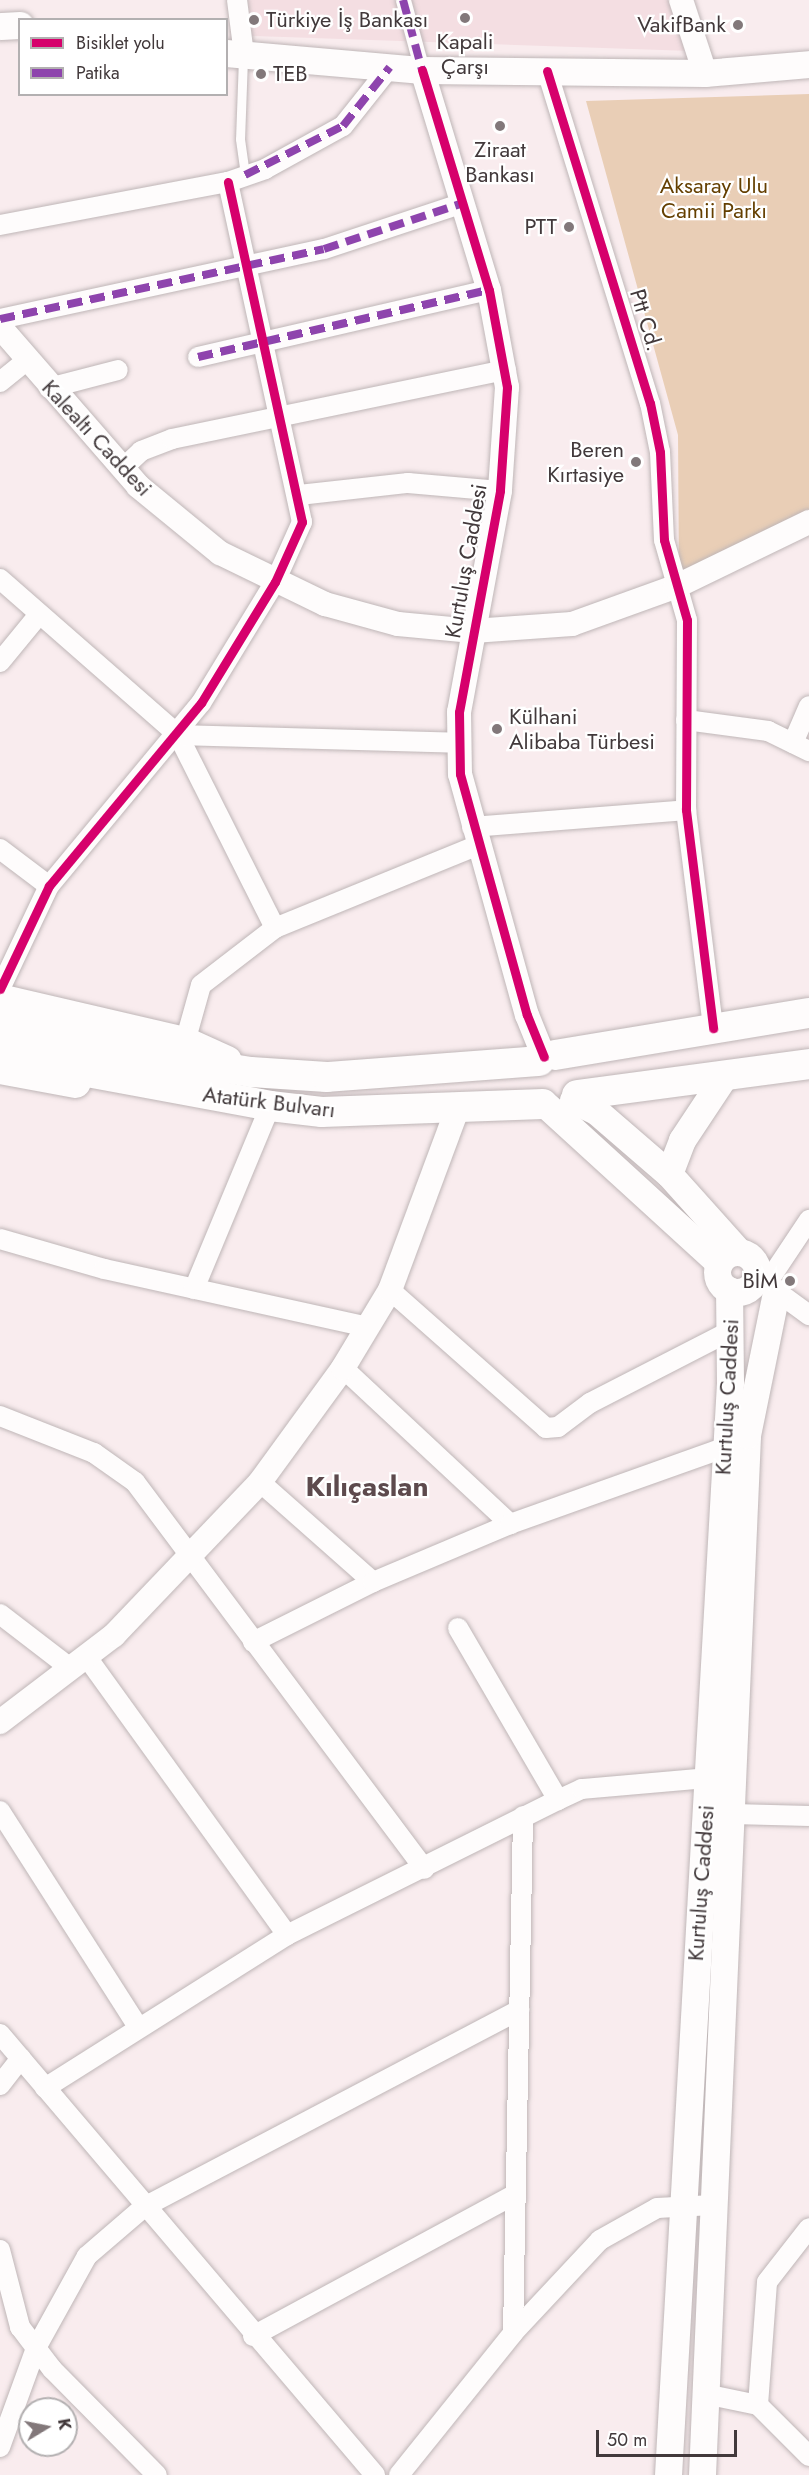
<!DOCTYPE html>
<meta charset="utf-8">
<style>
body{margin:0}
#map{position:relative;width:809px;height:2475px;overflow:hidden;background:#f9ecee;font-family:Jost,sans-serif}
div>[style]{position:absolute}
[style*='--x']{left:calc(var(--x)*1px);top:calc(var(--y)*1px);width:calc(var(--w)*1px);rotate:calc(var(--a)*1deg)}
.built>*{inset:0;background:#f4dee2}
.green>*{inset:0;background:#e9ceb6}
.roads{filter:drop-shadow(0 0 2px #bfb6b7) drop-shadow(0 0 2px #bfb6b7)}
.service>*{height:9px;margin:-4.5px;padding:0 4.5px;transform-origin:4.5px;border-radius:4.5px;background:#fefcfc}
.pedestrian>*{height:15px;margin:-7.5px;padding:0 7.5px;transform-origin:7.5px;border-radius:7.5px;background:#fefcfc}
.minor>*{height:20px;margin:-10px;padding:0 10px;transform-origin:10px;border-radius:10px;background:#fefcfc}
.tertiary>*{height:24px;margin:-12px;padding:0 12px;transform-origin:12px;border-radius:12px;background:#fefcfc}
.secondary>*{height:27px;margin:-13.5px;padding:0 13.5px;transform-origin:13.5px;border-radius:13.5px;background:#fefcfc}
.secondary>.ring{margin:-13.5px;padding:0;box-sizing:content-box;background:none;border:27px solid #fefcfc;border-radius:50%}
.primary>*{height:30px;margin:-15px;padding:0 15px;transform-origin:15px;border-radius:15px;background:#fefcfc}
.quiet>*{height:8px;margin-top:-4px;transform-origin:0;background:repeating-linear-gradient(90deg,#8e44ad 0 15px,transparent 0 23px)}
.cycleway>*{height:9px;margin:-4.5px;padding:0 4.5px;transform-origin:4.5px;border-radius:4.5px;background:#d6006c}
.dots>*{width:16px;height:16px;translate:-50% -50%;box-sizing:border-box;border:3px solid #fff;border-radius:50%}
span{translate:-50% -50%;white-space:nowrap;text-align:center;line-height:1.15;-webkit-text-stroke:4.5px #fff;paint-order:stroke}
.poi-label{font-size:22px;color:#42393b}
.left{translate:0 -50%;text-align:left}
.right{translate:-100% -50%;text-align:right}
.park-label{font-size:22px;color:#643f00}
.street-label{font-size:22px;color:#42393b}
.district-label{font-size:28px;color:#5d4a4d;font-weight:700}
.legend{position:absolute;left:18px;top:18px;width:210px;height:78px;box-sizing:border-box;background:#fff;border:2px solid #b3b0b1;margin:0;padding:8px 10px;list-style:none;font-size:18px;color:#42393b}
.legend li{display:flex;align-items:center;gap:12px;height:30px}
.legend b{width:30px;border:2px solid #b3b0b1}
.north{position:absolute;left:18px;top:2397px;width:60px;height:60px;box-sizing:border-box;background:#fff;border:2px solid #b3b0b1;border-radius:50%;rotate:80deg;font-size:16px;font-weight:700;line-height:24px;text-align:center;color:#42393b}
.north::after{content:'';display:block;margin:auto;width:21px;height:27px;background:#82787a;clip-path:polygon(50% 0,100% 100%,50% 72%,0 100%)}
.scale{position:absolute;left:596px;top:2430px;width:141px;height:27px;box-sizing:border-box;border:3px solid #42393b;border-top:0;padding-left:8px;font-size:18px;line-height:21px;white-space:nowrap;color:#42393b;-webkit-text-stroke:4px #fff;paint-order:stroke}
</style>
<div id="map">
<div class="built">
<i style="clip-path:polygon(248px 0,675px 0,691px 51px,251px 36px)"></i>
</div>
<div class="green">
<i style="clip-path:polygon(809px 94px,809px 511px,679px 578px,678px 435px,586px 101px)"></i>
</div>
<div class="roads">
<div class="service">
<i style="--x:243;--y:58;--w:81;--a:92.1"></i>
<i style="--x:240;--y:139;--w:36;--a:82"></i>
</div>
<div class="pedestrian">
<i style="--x:403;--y:0;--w:73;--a:74.8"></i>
</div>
<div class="minor">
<i style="--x:237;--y:0;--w:55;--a:82.7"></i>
<i style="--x:547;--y:71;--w:348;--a:72.8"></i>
<i style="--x:650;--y:403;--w:50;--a:78.5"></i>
<i style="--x:660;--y:452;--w:88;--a:87.4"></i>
<i style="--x:664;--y:540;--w:83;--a:74"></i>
<i style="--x:687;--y:620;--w:190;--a:90.3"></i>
<i style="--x:686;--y:810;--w:220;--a:82.9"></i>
<i style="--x:0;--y:225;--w:232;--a:-10.7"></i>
<i style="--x:228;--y:182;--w:39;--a:-19"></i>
<i style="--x:265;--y:169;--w:89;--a:-28.9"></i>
<i style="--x:343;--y:126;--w:75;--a:-51.5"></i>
<i style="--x:0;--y:319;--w:331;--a:-12.2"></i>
<i style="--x:324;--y:249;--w:143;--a:-18.3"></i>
<i style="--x:198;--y:357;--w:299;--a:-13"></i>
<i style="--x:0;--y:382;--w:33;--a:-39"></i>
<i style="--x:49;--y:388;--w:71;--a:-14.6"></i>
<i style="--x:122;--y:469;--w:26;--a:-43"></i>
<i style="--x:141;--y:451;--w:33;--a:-21"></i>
<i style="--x:172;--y:439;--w:341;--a:-11.7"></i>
<i style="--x:299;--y:495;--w:110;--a:-6.3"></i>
<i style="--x:408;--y:483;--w:92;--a:5"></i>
<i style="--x:0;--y:579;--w:237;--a:41.2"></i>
<i style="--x:178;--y:735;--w:216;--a:63.3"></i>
<i style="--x:0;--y:662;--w:58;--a:-50.6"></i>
<i style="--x:686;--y:720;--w:83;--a:7.6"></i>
<i style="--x:768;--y:731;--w:46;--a:26"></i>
<i style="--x:178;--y:735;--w:279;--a:1.6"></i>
<i style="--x:793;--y:743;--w:40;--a:-66.6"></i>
<i style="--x:472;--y:827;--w:215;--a:-4.5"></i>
<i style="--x:0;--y:849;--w:61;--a:37.1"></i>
<i style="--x:0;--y:989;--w:114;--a:-64.6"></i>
<i style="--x:49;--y:886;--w:238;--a:-50.3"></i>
<i style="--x:201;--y:703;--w:142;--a:-58.6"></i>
<i style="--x:275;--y:582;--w:66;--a:-65.8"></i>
<i style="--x:302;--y:522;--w:348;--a:-102.3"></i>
<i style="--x:185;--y:1042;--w:59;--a:-74.3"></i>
<i style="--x:201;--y:985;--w:93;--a:-37.6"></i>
<i style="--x:275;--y:928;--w:217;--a:-22.2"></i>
<i style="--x:0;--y:1239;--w:108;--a:16.1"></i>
<i style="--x:104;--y:1269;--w:270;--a:12.4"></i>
<i style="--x:767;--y:1283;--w:76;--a:-56.3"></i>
<i style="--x:768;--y:1285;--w:51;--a:36.2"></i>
<i style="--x:194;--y:1289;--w:198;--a:-67.4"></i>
<i style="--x:390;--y:1290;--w:208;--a:41.5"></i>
<i style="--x:546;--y:1428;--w:12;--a:-5"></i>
<i style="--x:558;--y:1427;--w:40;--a:-37"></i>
<i style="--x:590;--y:1403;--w:160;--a:-27.2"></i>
<i style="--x:343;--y:1368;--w:229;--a:43"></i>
<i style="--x:0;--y:1416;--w:101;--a:21.5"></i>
<i style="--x:94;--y:1453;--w:50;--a:35.3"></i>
<i style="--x:135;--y:1482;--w:483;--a:53.2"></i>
<i style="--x:260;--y:1482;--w:151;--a:41.5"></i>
<i style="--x:0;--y:1614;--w:88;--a:37.6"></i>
<i style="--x:458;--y:1628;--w:199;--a:59.8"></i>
<i style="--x:253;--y:1642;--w:134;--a:-26.6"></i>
<i style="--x:373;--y:1582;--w:149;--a:-22.9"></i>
<i style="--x:510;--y:1524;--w:227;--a:-19.6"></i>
<i style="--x:86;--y:1656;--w:344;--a:54.2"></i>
<i style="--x:0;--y:1811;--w:256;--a:57.4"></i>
<i style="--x:733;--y:1814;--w:76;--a:1.5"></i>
<i style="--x:0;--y:2034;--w:579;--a:49.62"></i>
<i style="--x:0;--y:2085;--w:34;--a:-52"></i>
<i style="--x:45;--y:2088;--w:286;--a:-32.3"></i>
<i style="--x:287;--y:1935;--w:303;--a:-26.5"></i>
<i style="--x:558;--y:1800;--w:26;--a:-25"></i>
<i style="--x:582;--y:1789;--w:138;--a:-5"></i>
<i style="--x:0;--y:2250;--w:80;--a:75.4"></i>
<i style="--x:20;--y:2327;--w:53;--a:52.7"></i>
<i style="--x:52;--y:2369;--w:149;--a:45.3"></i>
<i style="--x:513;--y:2333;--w:517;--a:-88.89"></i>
<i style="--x:253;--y:2336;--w:299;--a:-28.4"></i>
<i style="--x:705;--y:2394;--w:54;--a:11.7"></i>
<i style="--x:758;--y:2405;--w:72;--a:45"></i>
<i style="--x:758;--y:2405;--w:123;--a:-85.8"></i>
<i style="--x:767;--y:2282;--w:68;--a:-52.1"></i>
<i style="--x:0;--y:2447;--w:105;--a:-70"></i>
<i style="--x:36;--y:2348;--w:105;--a:-61"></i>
<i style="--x:87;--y:2256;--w:75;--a:-40.7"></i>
<i style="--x:144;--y:2207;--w:424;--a:-27.7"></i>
<i style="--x:399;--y:2475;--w:182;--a:-51.2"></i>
<i style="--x:513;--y:2333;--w:127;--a:-46.9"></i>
<i style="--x:600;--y:2240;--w:65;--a:-29.3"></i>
<i style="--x:657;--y:2208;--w:56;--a:-3.1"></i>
</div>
<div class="tertiary">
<i style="--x:681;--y:0;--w:77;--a:71.8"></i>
<i style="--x:422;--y:70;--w:230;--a:73.1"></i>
<i style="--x:489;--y:290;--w:99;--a:79.5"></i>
<i style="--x:507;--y:387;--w:104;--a:93.9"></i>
<i style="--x:500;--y:491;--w:225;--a:100.5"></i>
<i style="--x:459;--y:712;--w:62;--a:89.1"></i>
<i style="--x:460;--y:774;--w:250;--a:74.5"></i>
<i style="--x:527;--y:1015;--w:45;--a:68"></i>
<i style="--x:0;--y:327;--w:211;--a:49"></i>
<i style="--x:138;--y:486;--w:106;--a:39.3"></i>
<i style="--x:220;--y:553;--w:117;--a:25.9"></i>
<i style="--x:325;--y:604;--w:76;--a:15.3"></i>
<i style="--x:398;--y:624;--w:75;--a:5.3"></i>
<i style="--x:473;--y:631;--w:99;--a:-4"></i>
<i style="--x:572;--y:624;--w:109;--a:-19.8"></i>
<i style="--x:675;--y:587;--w:149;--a:-25.9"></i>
<i style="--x:0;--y:1722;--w:143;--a:-37.3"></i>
<i style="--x:114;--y:1635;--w:211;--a:-46.3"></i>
<i style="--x:260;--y:1482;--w:141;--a:-53.9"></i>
<i style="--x:343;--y:1368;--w:91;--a:-58.9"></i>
<i style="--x:390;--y:1290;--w:192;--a:-69.6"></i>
</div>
<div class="secondary">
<i style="--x:0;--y:26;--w:20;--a:-3"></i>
<i style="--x:226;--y:53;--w:197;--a:5"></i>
<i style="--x:422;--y:70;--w:283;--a:0.6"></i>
<i style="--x:705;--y:73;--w:104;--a:-4.9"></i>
<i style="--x:725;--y:1075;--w:78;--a:123.5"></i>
<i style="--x:682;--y:1140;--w:36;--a:111"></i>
<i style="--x:669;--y:1174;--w:103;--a:48.1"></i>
<i style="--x:573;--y:1100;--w:25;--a:26"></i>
<i style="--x:596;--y:1111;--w:96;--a:40.8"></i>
<i style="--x:547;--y:1106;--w:233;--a:42.4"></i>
<i class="ring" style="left:717px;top:1252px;width:13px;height:13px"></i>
<i style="--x:668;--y:2475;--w:1095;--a:-86.75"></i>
<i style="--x:730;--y:1382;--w:92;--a:-90.6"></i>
<i style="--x:702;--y:2475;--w:1041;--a:-87.52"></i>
<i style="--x:747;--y:1435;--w:146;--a:-78.5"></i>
</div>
<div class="primary">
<i style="--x:0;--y:999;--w:190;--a:13.1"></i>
<i style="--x:185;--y:1042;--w:46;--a:24.3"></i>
<i style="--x:0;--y:1021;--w:73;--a:17.4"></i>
<i style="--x:70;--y:1043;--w:183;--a:9.1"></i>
<i style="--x:251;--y:1072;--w:76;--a:3.8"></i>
<i style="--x:327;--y:1077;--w:213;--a:-4.3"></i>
<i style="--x:0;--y:1046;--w:86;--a:17"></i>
<i style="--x:82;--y:1071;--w:191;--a:10.5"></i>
<i style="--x:270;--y:1106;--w:52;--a:6.6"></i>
<i style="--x:322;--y:1112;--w:221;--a:-2.1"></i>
<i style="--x:555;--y:1055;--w:257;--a:-9.4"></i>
<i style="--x:0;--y:1069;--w:77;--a:10.4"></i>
<i style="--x:577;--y:1095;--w:234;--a:-7.6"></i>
</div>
</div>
<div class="quiet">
<i style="--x:403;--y:0;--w:73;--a:74.8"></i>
<i style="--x:245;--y:175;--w:110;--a:-26.6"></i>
<i style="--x:343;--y:126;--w:75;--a:-51.5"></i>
<i style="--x:0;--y:319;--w:331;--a:-12.2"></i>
<i style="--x:324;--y:249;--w:143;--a:-18.3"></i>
<i style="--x:198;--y:357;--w:299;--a:-13"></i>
</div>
<div class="cycleway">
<i style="--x:422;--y:70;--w:230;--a:73.1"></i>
<i style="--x:489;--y:290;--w:99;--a:79.5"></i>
<i style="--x:507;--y:387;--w:104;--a:93.9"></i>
<i style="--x:500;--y:491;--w:225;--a:100.5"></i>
<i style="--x:459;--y:712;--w:62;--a:89.1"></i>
<i style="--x:460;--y:774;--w:250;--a:74.5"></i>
<i style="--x:527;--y:1015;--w:45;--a:68"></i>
<i style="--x:547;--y:71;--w:348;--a:72.8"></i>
<i style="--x:650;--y:403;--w:50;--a:78.5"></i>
<i style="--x:660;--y:452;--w:88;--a:87.4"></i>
<i style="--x:664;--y:540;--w:83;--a:74"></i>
<i style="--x:687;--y:620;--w:190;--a:90.3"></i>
<i style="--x:686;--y:810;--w:220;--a:82.9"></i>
<i style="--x:0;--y:989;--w:114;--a:-64.6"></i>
<i style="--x:49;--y:886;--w:238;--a:-50.3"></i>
<i style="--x:201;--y:703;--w:142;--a:-58.6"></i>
<i style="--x:275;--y:582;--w:66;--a:-65.8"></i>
<i style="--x:302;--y:522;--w:348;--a:-102.3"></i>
</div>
<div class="dots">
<i style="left:465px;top:18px;background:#82787a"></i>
<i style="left:254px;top:20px;background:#82787a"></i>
<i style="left:738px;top:25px;background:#82787a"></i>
<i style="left:261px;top:74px;background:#82787a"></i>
<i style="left:500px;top:126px;background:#82787a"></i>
<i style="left:569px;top:227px;background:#82787a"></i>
<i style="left:636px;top:462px;background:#82787a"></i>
<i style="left:497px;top:729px;background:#82787a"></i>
<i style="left:790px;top:1281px;background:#82787a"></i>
</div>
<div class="poi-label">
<span class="left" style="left:266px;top:20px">Türkiye İş Bankası</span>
<span class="right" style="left:726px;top:25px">VakifBank</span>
<span style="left:465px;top:54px">Kapali<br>Çarşı</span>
<span class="left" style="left:273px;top:74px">TEB</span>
<span style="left:500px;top:162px">Ziraat<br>Bankası</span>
<span class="right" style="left:557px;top:227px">PTT</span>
<span class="right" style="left:624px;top:462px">Beren<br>Kırtasiye</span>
<span class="left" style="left:509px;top:729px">Külhani<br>Alibaba Türbesi</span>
<span class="right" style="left:778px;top:1281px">BİM</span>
</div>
<div class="park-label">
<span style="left:714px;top:198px">Aksaray Ulu<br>Camii Parkı</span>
</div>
<div class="street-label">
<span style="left:646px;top:320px;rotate:73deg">Ptt Cd.</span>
<span style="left:97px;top:438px;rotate:47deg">Kalealtı Caddesi</span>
<span style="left:466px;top:561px;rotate:-80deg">Kurtuluş Caddesi</span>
<span style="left:269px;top:1102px;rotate:7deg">Atatürk Bulvarı</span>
<span style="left:727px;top:1397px;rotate:-87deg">Kurtuluş Caddesi</span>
<span style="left:701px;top:1883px;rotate:-86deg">Kurtuluş Caddesi</span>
</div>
<div class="district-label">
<span style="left:367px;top:1487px">Kılıçaslan</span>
</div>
<ul class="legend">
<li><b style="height:8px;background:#d6006c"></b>Bisiklet yolu</li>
<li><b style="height:8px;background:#8e44ad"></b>Patika</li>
</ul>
<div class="north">K</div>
<div class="scale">50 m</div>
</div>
